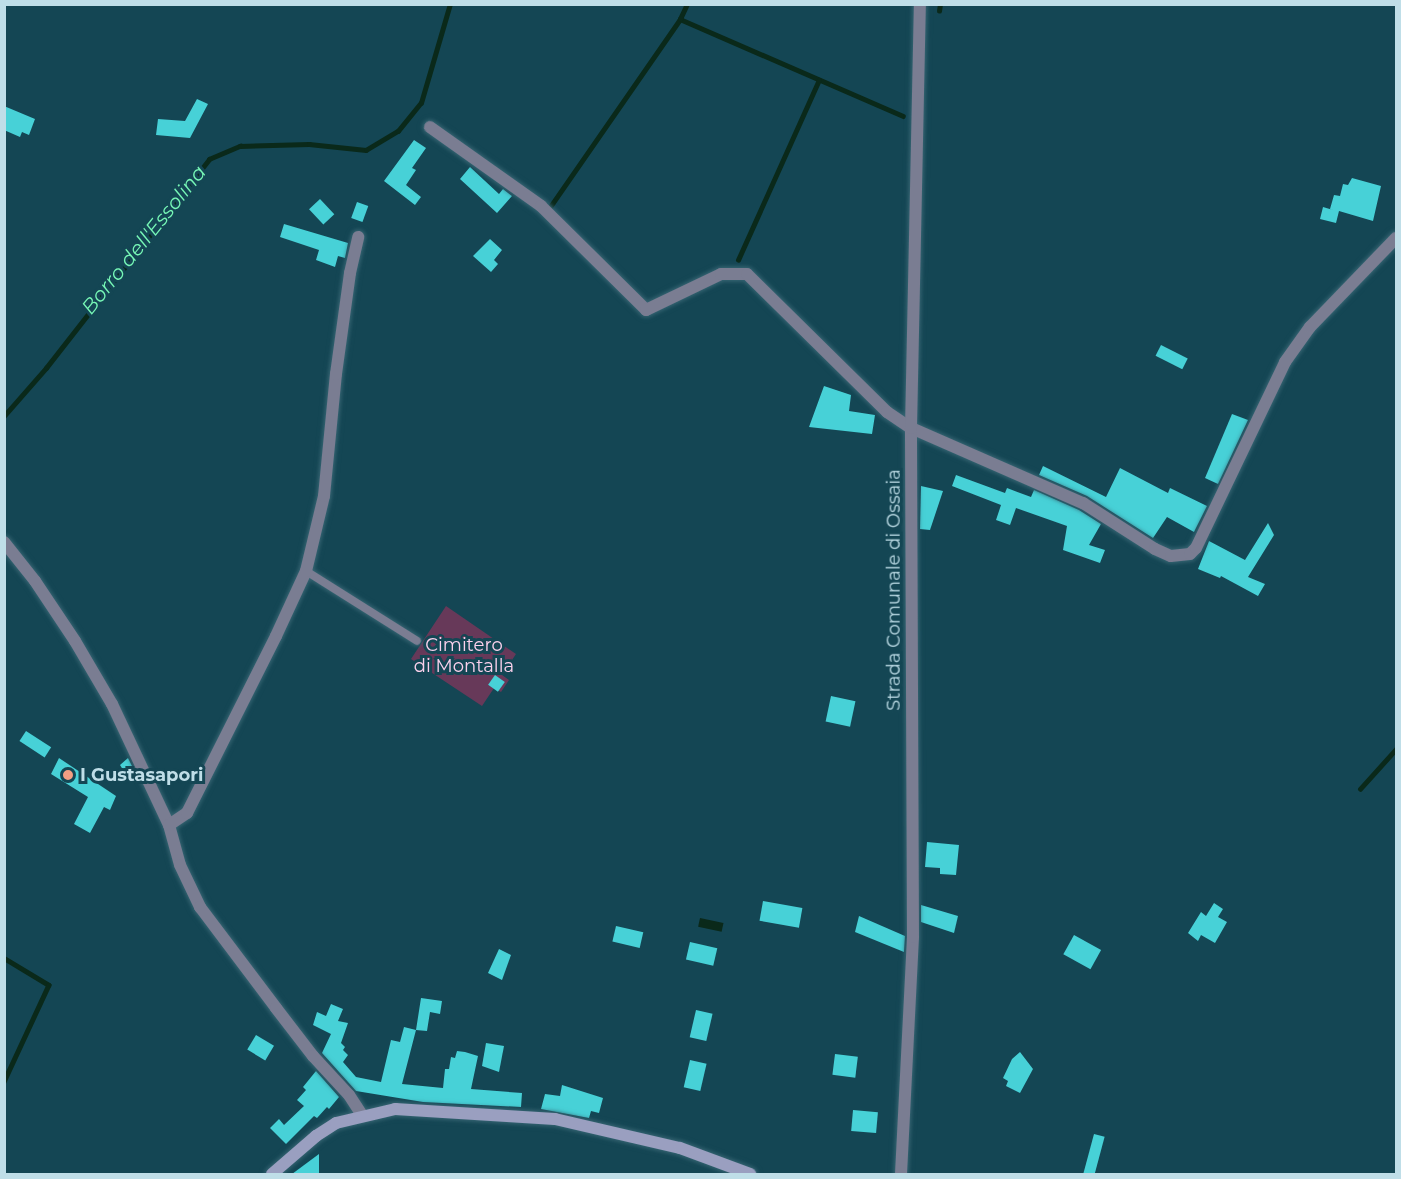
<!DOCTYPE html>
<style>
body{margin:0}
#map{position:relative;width:1401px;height:1179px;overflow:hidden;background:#144654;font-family:Montserrat,sans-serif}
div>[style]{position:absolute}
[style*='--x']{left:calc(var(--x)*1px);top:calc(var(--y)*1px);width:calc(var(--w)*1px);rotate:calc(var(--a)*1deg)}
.green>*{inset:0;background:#673959}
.water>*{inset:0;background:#0a291a;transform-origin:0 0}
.stream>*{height:4.5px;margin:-2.25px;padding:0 2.25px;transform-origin:2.25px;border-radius:2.25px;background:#0a291a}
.building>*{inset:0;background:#47d1d7;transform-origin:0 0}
.roads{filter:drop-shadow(0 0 2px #366472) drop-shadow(0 0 2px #366472)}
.service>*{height:8px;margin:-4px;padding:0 4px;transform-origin:4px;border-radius:4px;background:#7a7d92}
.minor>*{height:12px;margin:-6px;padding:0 6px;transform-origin:6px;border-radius:6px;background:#7a7d92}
.tertiary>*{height:12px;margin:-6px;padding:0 6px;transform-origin:6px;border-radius:6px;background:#7a7d92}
.secondary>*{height:12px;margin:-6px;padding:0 6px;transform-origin:6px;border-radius:6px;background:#9a9fc0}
.dots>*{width:16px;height:16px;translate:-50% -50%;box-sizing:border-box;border:3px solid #144654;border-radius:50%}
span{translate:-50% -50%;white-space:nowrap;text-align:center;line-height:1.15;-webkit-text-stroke:6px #144654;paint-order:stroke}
.street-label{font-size:18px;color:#bfdee8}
.park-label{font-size:18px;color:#fcd2ed}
.poi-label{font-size:18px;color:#bfdee8;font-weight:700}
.left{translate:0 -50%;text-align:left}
.water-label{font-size:20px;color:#77f7b6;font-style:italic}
.frame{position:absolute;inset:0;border:6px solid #bfdee8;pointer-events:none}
</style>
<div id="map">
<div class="green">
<i style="clip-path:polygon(446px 606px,516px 654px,502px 675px,509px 680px,501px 692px,494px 688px,482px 706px,411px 659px)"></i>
</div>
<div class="water">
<i style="left:700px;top:918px;width:24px;height:9px;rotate:12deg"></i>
</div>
<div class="stream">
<i style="--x:939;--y:11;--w:7;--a:-82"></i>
<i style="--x:680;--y:19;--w:243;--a:23.5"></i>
<i style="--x:550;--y:207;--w:229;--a:-55.3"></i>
<i style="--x:680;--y:19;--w:17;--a:-65"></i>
<i style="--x:738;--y:260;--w:197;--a:-65.8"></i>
<i style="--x:4;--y:416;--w:64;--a:-48.8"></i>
<i style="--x:46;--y:368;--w:265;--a:-52"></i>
<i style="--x:209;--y:159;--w:34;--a:-23"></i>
<i style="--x:240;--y:146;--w:69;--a:-1.7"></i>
<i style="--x:309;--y:144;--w:57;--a:6"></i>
<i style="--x:366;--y:150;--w:37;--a:-31"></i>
<i style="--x:398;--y:131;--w:36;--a:-51"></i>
<i style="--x:421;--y:103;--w:103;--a:-73.7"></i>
<i style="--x:1360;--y:789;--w:54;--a:-48"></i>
<i style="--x:4;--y:958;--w:52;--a:31"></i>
<i style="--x:49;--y:985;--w:107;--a:114.9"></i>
</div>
<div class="building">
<i style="clip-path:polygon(197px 99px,208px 104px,190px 138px,156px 135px,158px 119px,185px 121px)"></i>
<i style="clip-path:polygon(4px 106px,35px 119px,29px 135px,22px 132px,20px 137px,4px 130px)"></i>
<i style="clip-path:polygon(414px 140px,426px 148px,412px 168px,416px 170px,406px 185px,421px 197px,415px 205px,384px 181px)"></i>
<i style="clip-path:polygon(470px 167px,499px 194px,503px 189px,512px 196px,497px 213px,460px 179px)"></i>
<i style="clip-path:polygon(1352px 178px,1381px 186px,1373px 221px,1339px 211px,1336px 223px,1320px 219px,1323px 207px,1333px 210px,1330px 209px,1334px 195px,1340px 196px,1343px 184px,1348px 185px)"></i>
<i style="left:320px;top:199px;width:21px;height:15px;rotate:47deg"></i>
<i style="left:357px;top:202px;width:12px;height:17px;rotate:20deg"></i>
<i style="clip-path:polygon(284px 224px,348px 243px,345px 258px,338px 256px,335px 267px,316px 260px,319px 250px,280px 237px)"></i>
<i style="clip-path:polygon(490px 239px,502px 250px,494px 260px,498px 264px,491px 272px,473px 256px)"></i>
<i style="left:1161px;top:345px;width:30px;height:12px;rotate:27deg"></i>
<i style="clip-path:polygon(824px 386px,851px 395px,849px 411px,875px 415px,872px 434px,809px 427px)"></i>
<i style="clip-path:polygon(1232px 414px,1248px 420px,1218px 484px,1205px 478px)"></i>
<i style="clip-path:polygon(1043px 466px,1106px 497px,1120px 468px,1168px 493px,1170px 488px,1207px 506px,1194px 532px,1167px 517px,1153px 538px,1087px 496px,1039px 475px)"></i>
<i style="clip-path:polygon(956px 475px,1005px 493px,1007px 488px,1031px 497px,1034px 490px,1079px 510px,1101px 524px,1089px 545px,1105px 550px,1100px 563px,1063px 550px,1067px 526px,1016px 508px,1010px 525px,996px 520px,1001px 505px,952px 486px)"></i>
<i style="clip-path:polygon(921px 486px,943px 491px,930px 530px,920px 529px)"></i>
<i style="clip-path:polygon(1268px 523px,1274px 535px,1248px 577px,1265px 584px,1258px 596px,1221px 576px,1220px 578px,1198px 569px,1209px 541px,1245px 560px)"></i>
<i style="left:495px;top:675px;width:12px;height:12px;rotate:35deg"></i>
<i style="left:831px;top:696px;width:25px;height:26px;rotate:12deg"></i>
<i style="left:26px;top:731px;width:30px;height:12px;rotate:33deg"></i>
<i style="clip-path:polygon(59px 758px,116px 796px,110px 810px,104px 807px,90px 833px,74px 824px,88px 797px,51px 774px)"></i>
<i style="clip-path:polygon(128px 758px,135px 772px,128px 778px,120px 765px)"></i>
<i style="clip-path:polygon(927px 842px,959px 845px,956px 875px,940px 874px,940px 868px,925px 867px)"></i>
<i style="left:763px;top:901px;width:40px;height:20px;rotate:10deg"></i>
<i style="clip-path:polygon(1214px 903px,1223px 909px,1218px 917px,1227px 922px,1215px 943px,1201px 935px,1198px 941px,1188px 933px,1201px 912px,1206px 916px)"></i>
<i style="clip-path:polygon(921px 905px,958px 916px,954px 933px,921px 922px)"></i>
<i style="clip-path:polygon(859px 916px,905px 936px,904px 952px,855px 932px)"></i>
<i style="left:616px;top:926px;width:28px;height:16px;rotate:13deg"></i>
<i style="left:1074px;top:935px;width:31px;height:22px;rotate:29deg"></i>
<i style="left:690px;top:942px;width:28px;height:18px;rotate:13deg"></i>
<i style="clip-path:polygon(499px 949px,511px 955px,502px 980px,488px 973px)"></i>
<i style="clip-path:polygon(421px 998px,442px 1001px,440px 1014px,430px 1012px,427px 1031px,416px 1030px)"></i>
<i style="clip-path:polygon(331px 1004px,343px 1009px,338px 1021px,348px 1023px,341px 1043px,345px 1047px,343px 1050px,348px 1055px,343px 1062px,356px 1077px,381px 1082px,391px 1040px,400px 1042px,404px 1027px,416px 1030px,402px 1084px,443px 1088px,445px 1069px,449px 1069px,451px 1057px,455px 1058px,457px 1051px,465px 1052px,478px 1056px,471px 1089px,522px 1093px,521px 1107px,423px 1102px,356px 1091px,322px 1053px,331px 1034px,313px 1025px,317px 1012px,326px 1016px)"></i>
<i style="left:696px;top:1010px;width:17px;height:28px;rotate:13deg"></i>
<i style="left:256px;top:1035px;width:21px;height:17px;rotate:31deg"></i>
<i style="clip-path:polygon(486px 1043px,504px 1046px,499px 1072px,482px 1066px)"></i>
<i style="clip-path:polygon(1020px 1052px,1033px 1069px,1020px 1093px,1006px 1086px,1008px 1081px,1003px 1078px,1012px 1059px)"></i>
<i style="left:835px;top:1054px;width:23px;height:21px;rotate:7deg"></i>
<i style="left:690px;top:1060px;width:17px;height:28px;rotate:13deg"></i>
<i style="clip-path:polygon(316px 1071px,339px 1097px,329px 1109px,327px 1107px,317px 1118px,314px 1116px,286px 1144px,270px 1128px,279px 1119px,284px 1125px,304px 1106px,297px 1100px,306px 1090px,303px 1087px)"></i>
<i style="clip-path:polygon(562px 1085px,603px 1098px,599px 1113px,591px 1111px,589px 1118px,541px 1109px,545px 1094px,560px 1096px)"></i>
<i style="left:853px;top:1110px;width:25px;height:21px;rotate:5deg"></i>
<i style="left:1094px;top:1134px;width:11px;height:41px;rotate:15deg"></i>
<i style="clip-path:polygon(319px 1154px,319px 1174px,292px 1174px)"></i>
</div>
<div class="roads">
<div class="service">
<i style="--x:306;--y:571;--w:131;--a:32.2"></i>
</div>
<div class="minor">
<i style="--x:430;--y:127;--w:136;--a:35.4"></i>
<i style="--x:541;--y:206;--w:148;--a:44.7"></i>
<i style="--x:646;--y:310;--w:83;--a:-25.6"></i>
<i style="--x:721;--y:274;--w:26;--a:0"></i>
<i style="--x:747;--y:274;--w:197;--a:44.6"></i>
<i style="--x:887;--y:412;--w:29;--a:34"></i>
<i style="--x:911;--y:428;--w:188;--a:23.6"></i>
<i style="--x:1083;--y:503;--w:85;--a:32.6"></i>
<i style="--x:1155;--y:549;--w:17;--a:24"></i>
<i style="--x:1171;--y:556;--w:19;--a:-6"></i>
<i style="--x:1190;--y:554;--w:8;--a:-45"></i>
<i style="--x:1196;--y:548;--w:206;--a:-64.4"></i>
<i style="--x:1285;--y:362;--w:43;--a:-54.5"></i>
<i style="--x:1310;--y:327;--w:124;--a:-46"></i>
<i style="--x:4;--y:542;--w:50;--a:51.5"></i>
<i style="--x:35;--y:581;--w:72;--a:56.3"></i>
<i style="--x:75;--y:641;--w:73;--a:59.6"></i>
<i style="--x:112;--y:704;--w:134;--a:64.8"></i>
<i style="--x:169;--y:825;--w:41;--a:74.6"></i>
<i style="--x:180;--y:865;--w:47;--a:64.5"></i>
<i style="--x:200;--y:907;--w:126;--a:53"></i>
<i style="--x:276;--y:1008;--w:61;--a:52.4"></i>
<i style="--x:313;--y:1056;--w:53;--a:47.3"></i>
<i style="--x:349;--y:1095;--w:24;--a:57"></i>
<i style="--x:169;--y:825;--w:22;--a:-34"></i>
<i style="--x:187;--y:813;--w:198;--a:-63.3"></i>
<i style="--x:276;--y:636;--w:72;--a:-65.2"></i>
<i style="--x:306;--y:571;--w:77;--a:-76.5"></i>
<i style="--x:324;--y:496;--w:123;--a:-84.4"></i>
<i style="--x:336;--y:374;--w:102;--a:-82.1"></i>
<i style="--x:350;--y:273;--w:37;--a:-77"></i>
</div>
<div class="tertiary">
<i style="--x:901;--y:1174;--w:237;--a:-87.1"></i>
<i style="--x:913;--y:937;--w:509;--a:-90.23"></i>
<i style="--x:911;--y:428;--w:424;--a:-88.8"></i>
</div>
<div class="secondary">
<i style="--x:272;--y:1174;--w:58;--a:-40.8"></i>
<i style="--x:316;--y:1136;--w:24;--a:-33"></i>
<i style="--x:336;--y:1123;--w:61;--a:-13.3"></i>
<i style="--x:395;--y:1109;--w:160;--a:3.6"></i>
<i style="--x:555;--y:1119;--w:128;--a:13.1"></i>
<i style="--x:680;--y:1148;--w:75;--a:20.4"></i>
</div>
</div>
<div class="dots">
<i style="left:68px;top:775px;background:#f39f83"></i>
</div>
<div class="street-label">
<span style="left:894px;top:590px;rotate:-90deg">Strada Comunale di Ossaia</span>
</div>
<div class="park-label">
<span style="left:464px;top:656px">Cimitero<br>di Montalla</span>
</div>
<div class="poi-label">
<span class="left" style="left:80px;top:775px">I Gustasapori</span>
</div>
<div class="water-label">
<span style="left:144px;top:240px;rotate:-51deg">Borro dell'Essolina</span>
</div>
<div class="frame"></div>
</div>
